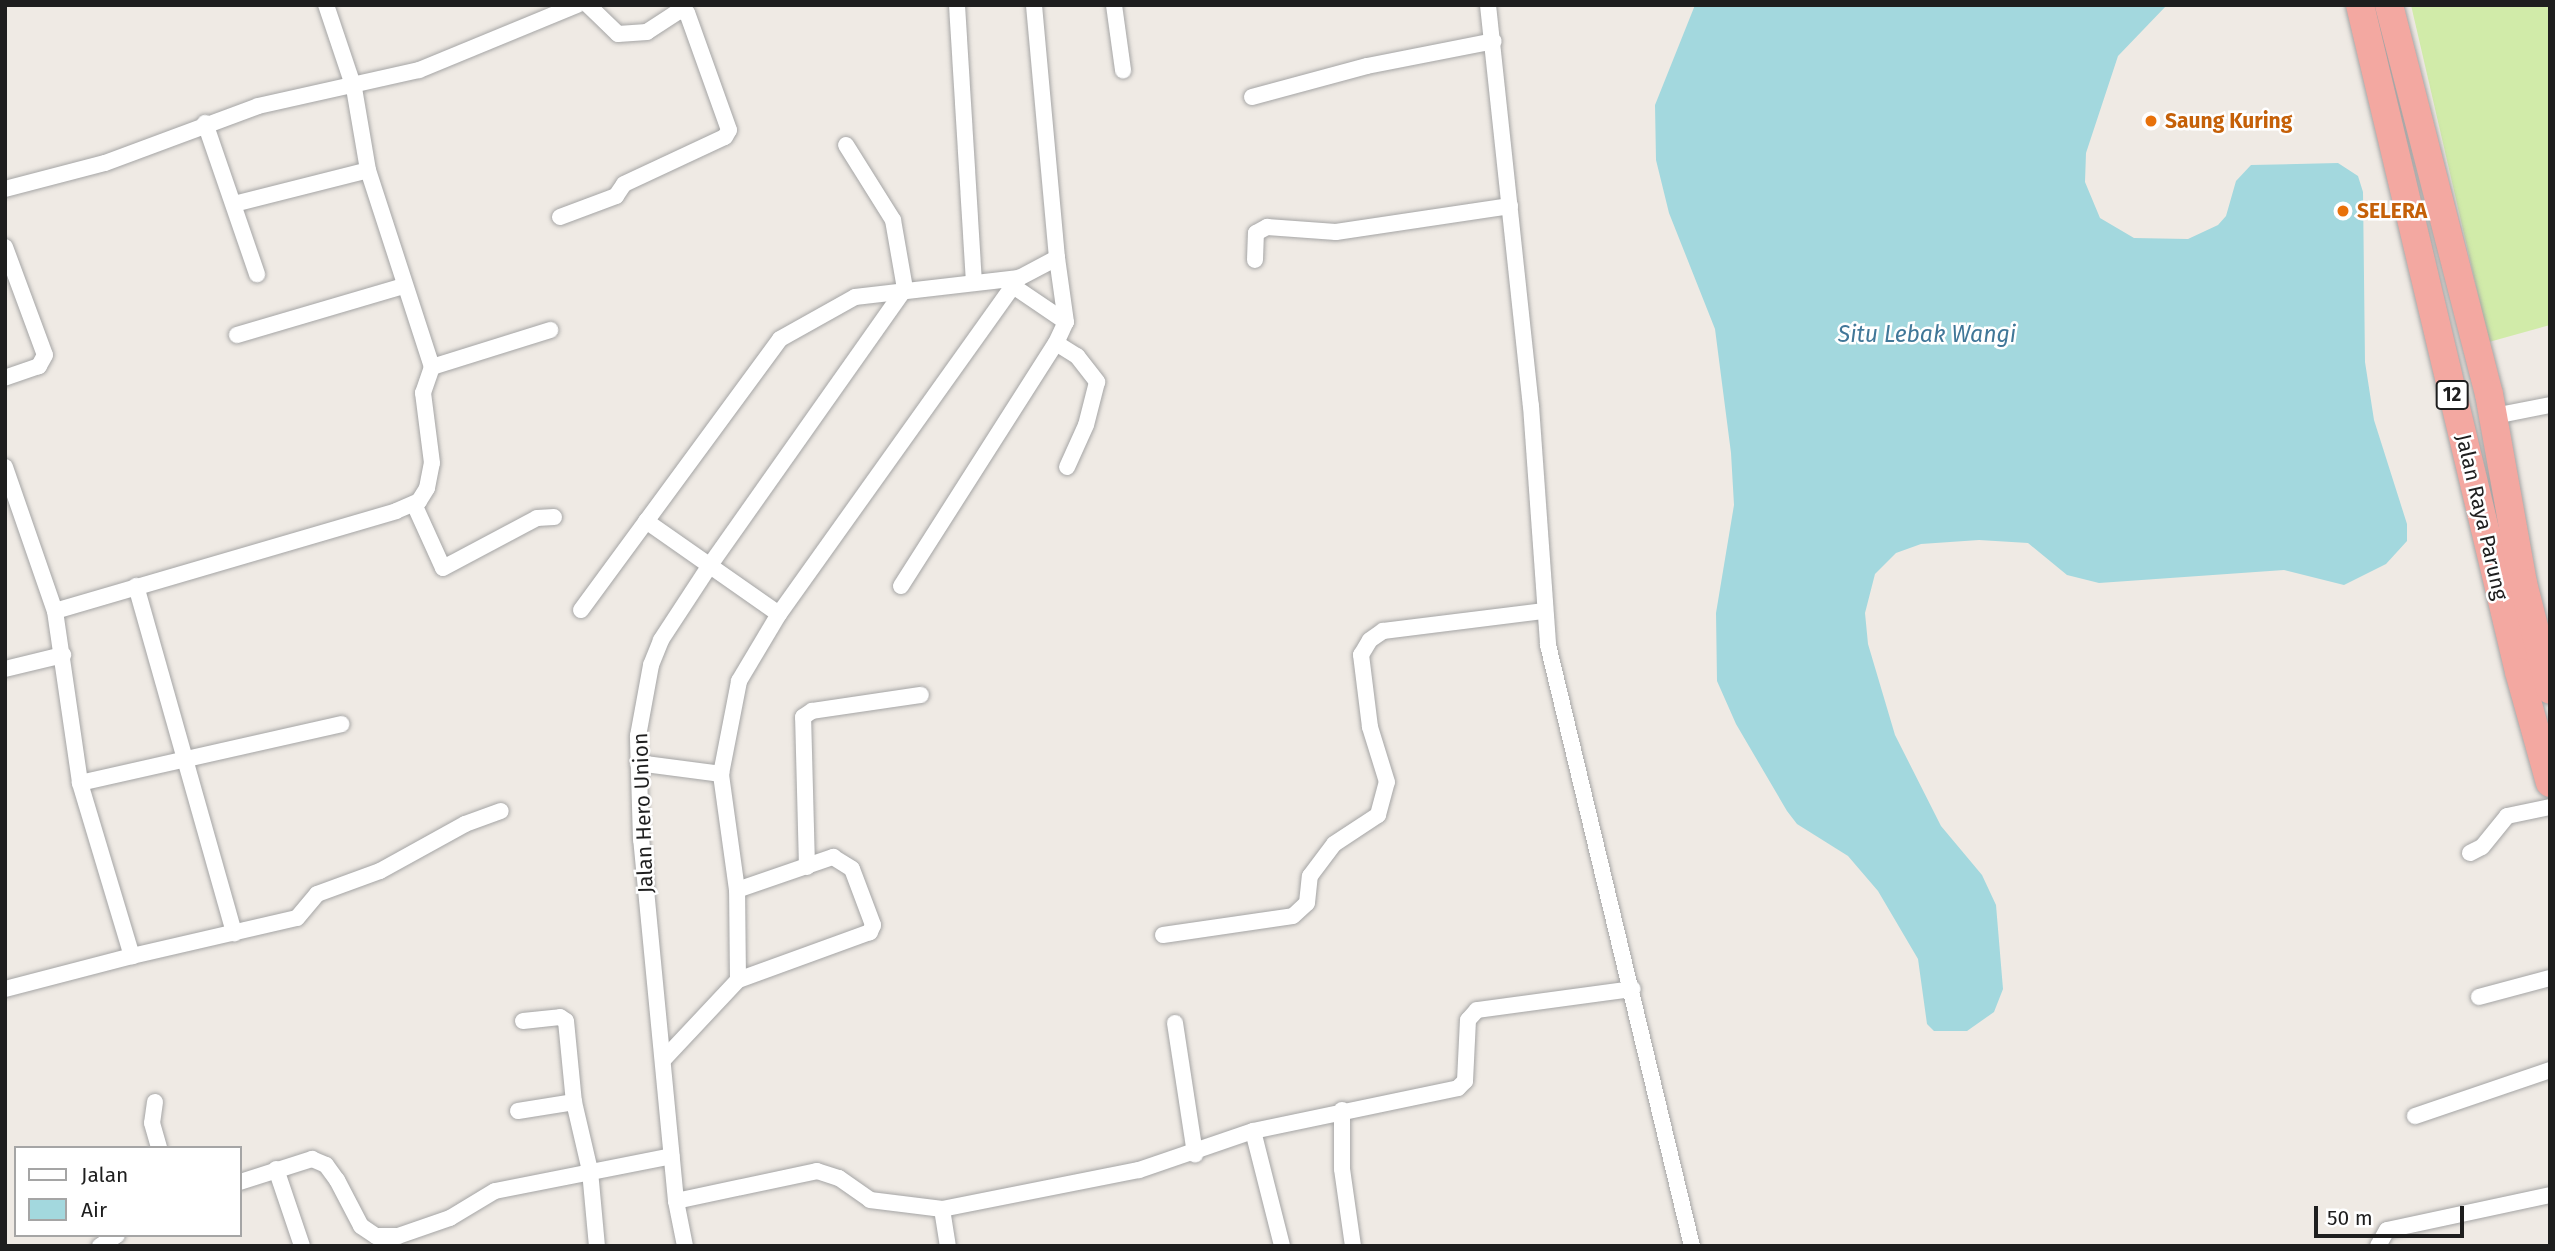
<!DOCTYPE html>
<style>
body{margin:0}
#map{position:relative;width:2555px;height:1251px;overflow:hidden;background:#efeae4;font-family:"Fira Sans",sans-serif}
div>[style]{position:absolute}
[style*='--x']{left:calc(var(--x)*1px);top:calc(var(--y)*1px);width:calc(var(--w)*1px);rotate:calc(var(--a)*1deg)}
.grass>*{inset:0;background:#d1eba9}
.water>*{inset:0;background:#a3d8de}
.roads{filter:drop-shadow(0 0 2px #a5a5a5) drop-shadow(0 0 2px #a5a5a5)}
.minor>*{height:16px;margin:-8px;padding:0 8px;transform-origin:8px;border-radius:8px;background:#fff}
.trunk>*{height:28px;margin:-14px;padding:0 14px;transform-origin:14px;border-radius:14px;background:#f3a8a1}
.dots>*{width:19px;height:19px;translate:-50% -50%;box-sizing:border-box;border:4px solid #fff;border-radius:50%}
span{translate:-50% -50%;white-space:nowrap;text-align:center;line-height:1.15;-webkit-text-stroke:5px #fff;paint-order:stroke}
.shield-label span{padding:2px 5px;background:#fff;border:2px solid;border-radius:5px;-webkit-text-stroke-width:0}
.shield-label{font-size:19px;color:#1e1e1e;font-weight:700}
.food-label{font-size:21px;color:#c56008;font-weight:700}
.left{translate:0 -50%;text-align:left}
.street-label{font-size:21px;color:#1e1e1e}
.water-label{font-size:23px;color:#407798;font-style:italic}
.frame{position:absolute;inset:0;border:7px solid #1e1e1e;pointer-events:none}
.legend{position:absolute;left:14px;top:1146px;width:228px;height:91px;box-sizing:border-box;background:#fff;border:2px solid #a5a5a5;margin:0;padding:9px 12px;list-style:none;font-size:21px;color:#1e1e1e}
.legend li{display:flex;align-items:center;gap:14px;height:35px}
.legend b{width:35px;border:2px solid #a5a5a5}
.scale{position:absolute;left:2314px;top:1206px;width:150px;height:32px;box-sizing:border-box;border:4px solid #1e1e1e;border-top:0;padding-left:9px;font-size:21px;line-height:24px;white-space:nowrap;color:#1e1e1e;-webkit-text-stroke:5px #fff;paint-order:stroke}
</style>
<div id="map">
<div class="grass">
<i style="clip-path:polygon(2411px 5px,2550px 5px,2550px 325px,2489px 342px)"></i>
</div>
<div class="water">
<i style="clip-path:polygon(1695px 5px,2167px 5px,2118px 56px,2086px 153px,2085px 182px,2100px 218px,2134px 238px,2188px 239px,2218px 225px,2226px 216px,2236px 181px,2251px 165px,2338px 163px,2358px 176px,2363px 192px,2365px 362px,2374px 420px,2407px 524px,2407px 541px,2386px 564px,2344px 585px,2284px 570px,2099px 583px,2067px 575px,2028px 543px,1979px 540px,1921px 544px,1896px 553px,1875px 574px,1865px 613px,1868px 644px,1895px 735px,1941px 826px,1982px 875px,1996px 905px,2003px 989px,1994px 1012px,1967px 1031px,1934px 1031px,1927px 1024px,1918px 959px,1878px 891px,1848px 856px,1797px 824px,1787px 811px,1736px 724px,1717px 681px,1716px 613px,1734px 505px,1731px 453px,1715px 329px,1669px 213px,1656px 160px,1655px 105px)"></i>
</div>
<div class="roads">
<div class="minor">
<i style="--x:957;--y:5;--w:277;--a:86.5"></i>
<i style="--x:1114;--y:5;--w:66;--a:82.1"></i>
<i style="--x:1488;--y:5;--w:403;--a:83.9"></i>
<i style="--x:1531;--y:406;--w:240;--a:85.9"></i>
<i style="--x:1548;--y:645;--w:618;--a:76.53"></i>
<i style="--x:1252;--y:97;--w:119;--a:-15.1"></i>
<i style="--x:1367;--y:66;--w:129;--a:-11.1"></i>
<i style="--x:205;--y:123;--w:160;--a:71"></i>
<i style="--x:846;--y:145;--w:89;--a:57.9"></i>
<i style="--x:893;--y:220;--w:70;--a:80.1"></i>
<i style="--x:5;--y:189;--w:103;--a:-14.6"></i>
<i style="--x:105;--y:163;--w:163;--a:-20.4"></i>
<i style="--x:258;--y:106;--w:165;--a:-12.6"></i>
<i style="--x:419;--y:70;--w:171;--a:-22.4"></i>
<i style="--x:234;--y:204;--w:138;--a:-14.2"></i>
<i style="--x:560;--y:217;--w:60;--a:-20.6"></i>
<i style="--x:616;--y:196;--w:14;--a:-56"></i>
<i style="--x:624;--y:184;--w:111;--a:-25"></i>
<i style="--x:725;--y:137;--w:8;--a:-60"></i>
<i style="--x:729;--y:130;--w:124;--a:-109.7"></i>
<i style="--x:687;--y:13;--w:8;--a:-166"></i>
<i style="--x:679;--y:11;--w:38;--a:147"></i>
<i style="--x:647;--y:32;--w:29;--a:176"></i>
<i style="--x:618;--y:34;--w:42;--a:-136"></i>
<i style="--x:5;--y:247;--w:115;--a:69.7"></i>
<i style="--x:45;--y:355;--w:13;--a:119"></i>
<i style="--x:39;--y:366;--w:36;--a:161"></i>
<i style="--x:1255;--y:260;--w:27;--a:-88"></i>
<i style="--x:1256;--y:233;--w:13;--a:-29"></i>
<i style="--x:1267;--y:227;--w:69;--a:4.1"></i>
<i style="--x:1336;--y:232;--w:176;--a:-8.5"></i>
<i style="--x:1013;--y:286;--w:64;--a:34.2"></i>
<i style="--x:237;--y:335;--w:174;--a:-16.4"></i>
<i style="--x:1056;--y:343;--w:25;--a:32"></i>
<i style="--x:1077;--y:356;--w:33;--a:52"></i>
<i style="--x:1097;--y:382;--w:44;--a:104.3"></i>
<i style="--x:1086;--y:425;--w:46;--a:114.3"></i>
<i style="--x:432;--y:367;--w:124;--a:-17.4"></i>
<i style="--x:2494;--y:416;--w:57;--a:-11.1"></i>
<i style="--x:5;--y:467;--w:152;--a:70.9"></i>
<i style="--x:55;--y:611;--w:174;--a:81.7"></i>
<i style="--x:80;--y:783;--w:181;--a:73.3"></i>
<i style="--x:132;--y:956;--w:131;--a:165.4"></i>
<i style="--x:414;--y:504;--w:70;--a:65.6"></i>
<i style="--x:443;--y:568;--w:106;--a:-28"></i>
<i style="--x:537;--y:518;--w:17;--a:-3"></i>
<i style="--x:646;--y:521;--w:162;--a:35"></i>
<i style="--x:136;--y:586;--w:361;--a:74.2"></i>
<i style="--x:901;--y:586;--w:288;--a:-57.5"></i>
<i style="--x:1056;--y:343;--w:23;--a:-65"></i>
<i style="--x:1066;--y:322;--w:65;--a:-98"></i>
<i style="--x:581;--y:610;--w:336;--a:-53.7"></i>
<i style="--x:780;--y:339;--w:86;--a:-29.2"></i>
<i style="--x:855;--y:297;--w:165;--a:-6.6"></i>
<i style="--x:1019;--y:278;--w:43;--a:-27.8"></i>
<i style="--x:1057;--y:258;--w:254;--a:-95.2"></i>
<i style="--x:55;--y:611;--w:355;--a:-16.3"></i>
<i style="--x:396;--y:511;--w:25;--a:-23"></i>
<i style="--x:419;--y:501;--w:15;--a:-58"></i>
<i style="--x:427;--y:488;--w:25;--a:-79"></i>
<i style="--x:432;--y:463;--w:71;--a:-97.3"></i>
<i style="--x:423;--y:393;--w:28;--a:-71"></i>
<i style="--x:432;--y:367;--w:207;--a:-108"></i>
<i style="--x:368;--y:170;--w:83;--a:-99.7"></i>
<i style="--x:354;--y:88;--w:88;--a:-108.6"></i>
<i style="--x:5;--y:669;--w:60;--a:-13.6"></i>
<i style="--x:638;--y:763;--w:84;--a:7.5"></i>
<i style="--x:80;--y:783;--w:268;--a:-12.7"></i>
<i style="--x:2470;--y:853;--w:13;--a:-27"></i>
<i style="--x:2482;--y:847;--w:40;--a:-51"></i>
<i style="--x:2507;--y:816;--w:44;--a:-11.8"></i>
<i style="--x:807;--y:867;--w:150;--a:-91.5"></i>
<i style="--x:803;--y:717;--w:11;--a:-34"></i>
<i style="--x:812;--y:711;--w:110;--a:-8.4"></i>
<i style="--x:737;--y:890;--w:102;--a:-19"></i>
<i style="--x:833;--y:857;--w:22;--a:32"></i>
<i style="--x:852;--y:869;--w:60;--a:69.4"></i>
<i style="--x:873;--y:925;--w:8;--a:113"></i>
<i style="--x:870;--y:932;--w:140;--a:160"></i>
<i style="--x:1163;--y:935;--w:131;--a:-8.3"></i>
<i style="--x:1293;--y:916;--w:19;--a:-43"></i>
<i style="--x:1307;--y:903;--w:27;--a:-84"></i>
<i style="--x:1310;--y:876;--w:40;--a:-53"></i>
<i style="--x:1334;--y:844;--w:53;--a:-33.4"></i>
<i style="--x:1378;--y:815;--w:34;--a:-75"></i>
<i style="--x:1387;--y:782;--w:58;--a:-107.2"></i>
<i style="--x:1370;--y:727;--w:73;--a:-97.1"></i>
<i style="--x:1361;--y:655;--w:17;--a:-59"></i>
<i style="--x:1370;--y:640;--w:16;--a:-35"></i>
<i style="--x:1383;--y:631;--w:161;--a:-7.1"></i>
<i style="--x:132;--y:956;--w:169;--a:-13"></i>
<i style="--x:297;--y:918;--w:31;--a:-50"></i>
<i style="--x:317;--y:894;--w:67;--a:-20.1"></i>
<i style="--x:380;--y:871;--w:97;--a:-28.9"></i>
<i style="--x:465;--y:824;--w:38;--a:-20"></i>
<i style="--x:2479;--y:997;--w:73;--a:-15"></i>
<i style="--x:523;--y:1021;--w:37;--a:-6"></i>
<i style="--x:560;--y:1017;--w:7;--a:34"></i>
<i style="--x:566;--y:1021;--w:81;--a:84.4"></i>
<i style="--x:574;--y:1102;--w:71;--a:76.9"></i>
<i style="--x:590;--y:1171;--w:75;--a:84.7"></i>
<i style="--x:1175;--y:1023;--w:133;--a:81.3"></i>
<i style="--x:663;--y:1060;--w:110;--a:-46.8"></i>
<i style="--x:738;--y:980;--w:90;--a:-90.6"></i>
<i style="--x:737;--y:890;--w:117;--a:-97.9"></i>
<i style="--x:721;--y:774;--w:95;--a:-79"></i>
<i style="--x:739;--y:681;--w:78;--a:-59.2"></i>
<i style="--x:779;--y:614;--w:413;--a:-54.5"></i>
<i style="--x:155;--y:1102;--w:21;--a:98"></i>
<i style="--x:152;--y:1123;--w:26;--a:74"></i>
<i style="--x:1342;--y:1110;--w:59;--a:90"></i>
<i style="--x:1342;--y:1169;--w:78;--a:81.9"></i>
<i style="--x:518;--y:1111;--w:57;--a:-9.1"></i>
<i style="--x:2415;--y:1116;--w:143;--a:-18.8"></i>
<i style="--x:1253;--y:1131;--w:119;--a:75.8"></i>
<i style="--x:276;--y:1169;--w:81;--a:71.3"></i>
<i style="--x:240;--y:1182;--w:76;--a:-17.7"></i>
<i style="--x:312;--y:1159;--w:15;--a:23"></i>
<i style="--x:326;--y:1165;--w:19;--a:54"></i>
<i style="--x:337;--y:1180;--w:52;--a:62.4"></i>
<i style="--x:361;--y:1226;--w:18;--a:34"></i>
<i style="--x:376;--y:1236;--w:22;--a:0"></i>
<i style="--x:398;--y:1236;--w:55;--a:-19.1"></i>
<i style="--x:450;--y:1218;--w:52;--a:-31"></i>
<i style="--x:495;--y:1191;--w:180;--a:-11.2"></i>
<i style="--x:676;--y:1201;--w:144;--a:-12"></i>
<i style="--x:817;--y:1171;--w:23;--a:18"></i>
<i style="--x:839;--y:1178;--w:38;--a:35"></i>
<i style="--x:870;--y:1200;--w:73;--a:7.1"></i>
<i style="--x:942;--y:1209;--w:201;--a:-11.2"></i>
<i style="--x:1139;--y:1170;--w:120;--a:-18.9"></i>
<i style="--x:1253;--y:1131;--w:209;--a:-11.8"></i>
<i style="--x:1458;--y:1088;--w:10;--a:-45"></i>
<i style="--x:1465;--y:1081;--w:61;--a:-87.2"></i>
<i style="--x:1468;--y:1020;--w:13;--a:-48"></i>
<i style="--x:1477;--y:1010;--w:157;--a:-7.7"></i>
<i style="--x:942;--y:1209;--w:37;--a:81"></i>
<i style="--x:100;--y:1246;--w:20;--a:-33"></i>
<i style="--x:685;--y:1246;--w:46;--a:-101.3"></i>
<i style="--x:676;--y:1201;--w:363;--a:-95.5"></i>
<i style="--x:641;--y:840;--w:104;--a:-91.7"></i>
<i style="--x:638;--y:736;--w:72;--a:-79.6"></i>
<i style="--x:651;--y:665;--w:27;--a:-68"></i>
<i style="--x:661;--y:640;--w:90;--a:-56.8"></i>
<i style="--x:710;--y:565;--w:338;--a:-54.8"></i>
<i style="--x:2378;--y:1246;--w:18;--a:-61"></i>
<i style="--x:2387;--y:1230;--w:167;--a:-12.1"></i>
</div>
<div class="trunk">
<i style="--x:2360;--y:5;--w:686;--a:76.59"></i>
<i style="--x:2519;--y:672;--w:115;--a:74.4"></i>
<i style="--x:2389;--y:5;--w:402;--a:75.6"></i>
<i style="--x:2489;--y:394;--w:192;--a:79.8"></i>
<i style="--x:2523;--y:583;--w:110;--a:75.8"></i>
</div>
</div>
<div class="dots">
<i style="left:2151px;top:121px;background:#e8710a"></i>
<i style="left:2343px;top:211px;background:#e8710a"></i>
</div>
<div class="shield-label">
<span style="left:2452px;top:395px">12</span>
</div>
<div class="food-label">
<span class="left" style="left:2165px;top:121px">Saung Kuring</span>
<span class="left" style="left:2357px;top:211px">SELERA</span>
</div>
<div class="street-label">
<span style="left:2482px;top:517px;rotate:77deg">Jalan Raya Parung</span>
<span style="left:643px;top:813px;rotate:-92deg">Jalan Hero Union</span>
</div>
<div class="water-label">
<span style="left:1927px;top:334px">Situ Lebak Wangi</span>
</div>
<div class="frame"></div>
<ul class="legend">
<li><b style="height:9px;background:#fff"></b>Jalan</li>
<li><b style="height:19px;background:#a3d8de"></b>Air</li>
</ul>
<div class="scale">50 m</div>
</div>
